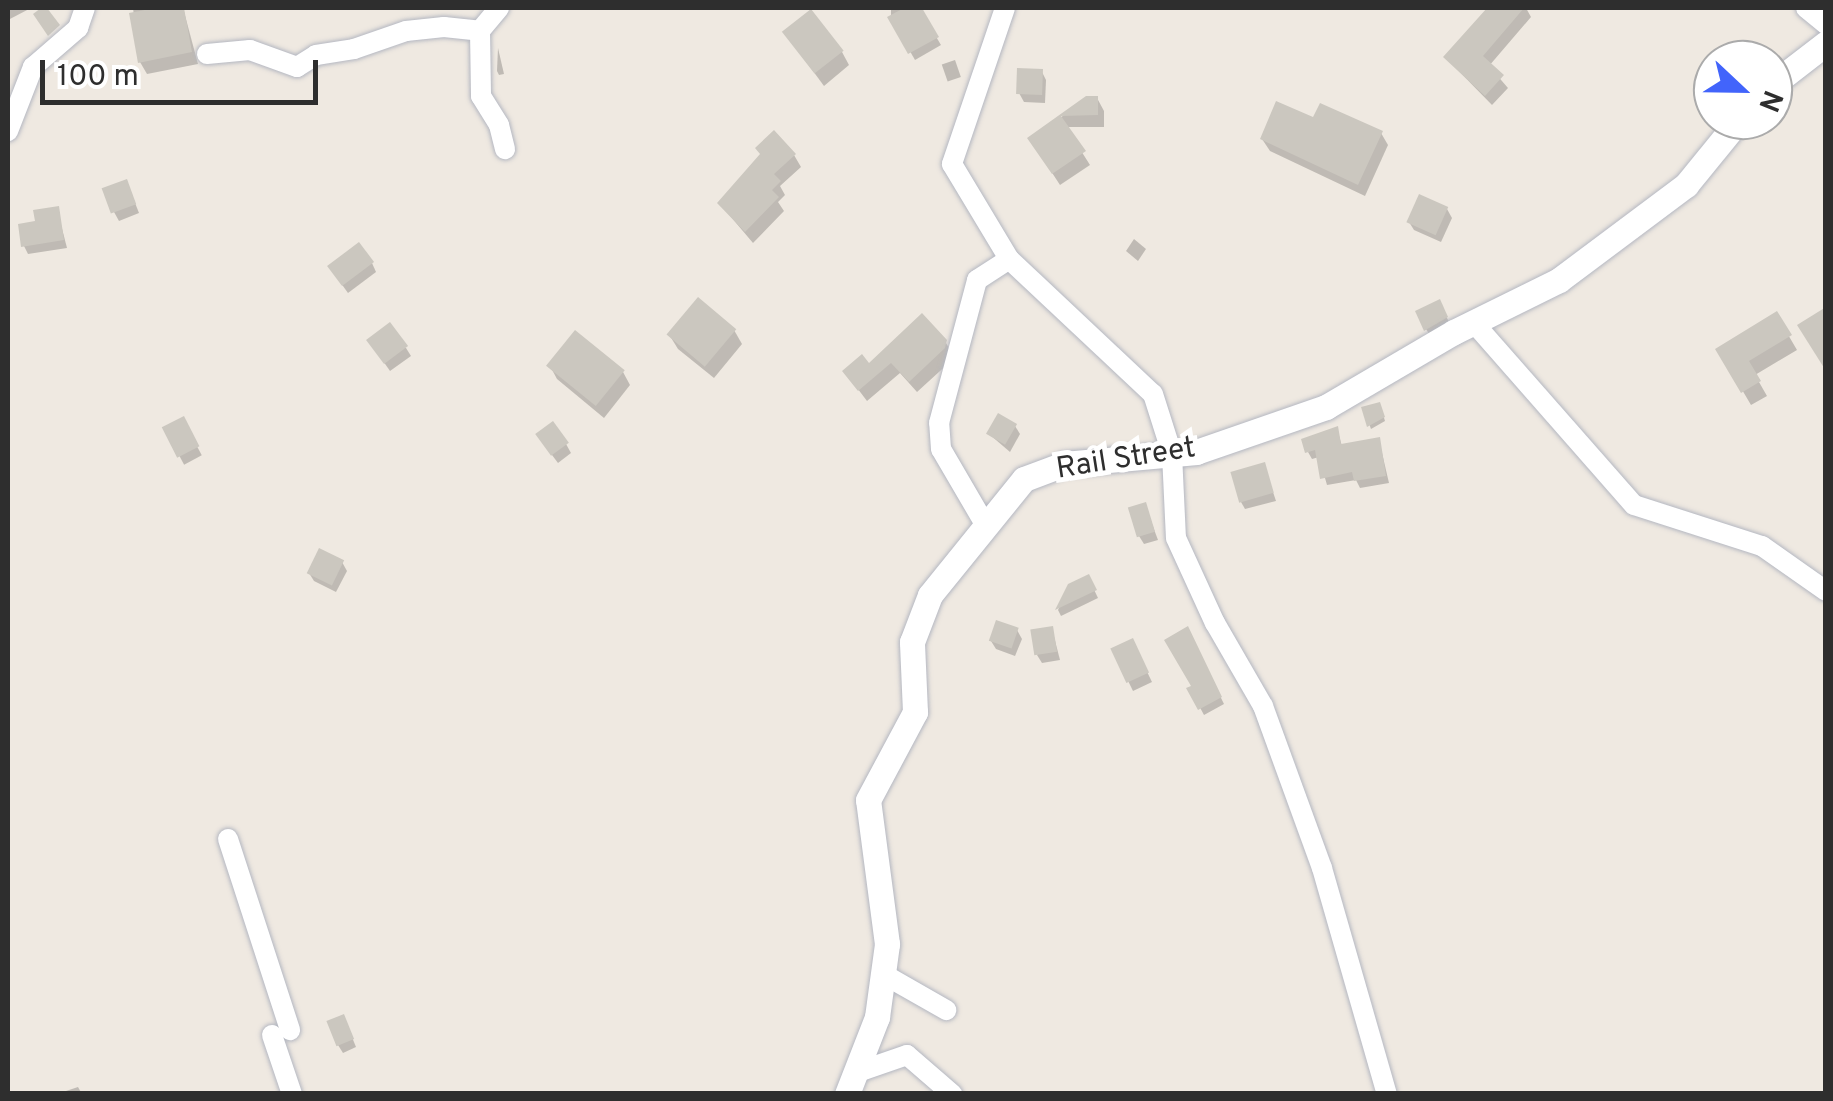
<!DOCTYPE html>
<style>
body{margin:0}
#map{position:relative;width:1833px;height:1101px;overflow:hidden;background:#efe9e1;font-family:Overpass,sans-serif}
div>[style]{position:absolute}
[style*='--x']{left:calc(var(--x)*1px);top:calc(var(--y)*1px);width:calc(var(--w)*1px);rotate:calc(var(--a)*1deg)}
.shadow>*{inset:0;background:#0003;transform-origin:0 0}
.building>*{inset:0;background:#cbc7bf;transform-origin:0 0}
.roads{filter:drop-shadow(0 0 2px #b4b7c1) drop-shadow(0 0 2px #b4b7c1)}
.minor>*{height:20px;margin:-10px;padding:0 10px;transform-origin:10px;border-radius:10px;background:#fff}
.tertiary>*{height:25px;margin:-12.5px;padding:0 12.5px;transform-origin:12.5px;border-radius:12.5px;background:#fff}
span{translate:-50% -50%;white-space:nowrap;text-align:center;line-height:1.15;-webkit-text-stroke:10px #fff;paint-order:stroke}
.street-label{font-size:30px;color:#2e2e2e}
.frame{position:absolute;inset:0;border:10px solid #2e2e2e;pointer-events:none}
.north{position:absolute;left:1693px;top:40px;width:100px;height:100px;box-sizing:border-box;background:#fff;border:2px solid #ababab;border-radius:50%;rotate:112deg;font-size:28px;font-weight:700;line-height:40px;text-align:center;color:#2e2e2e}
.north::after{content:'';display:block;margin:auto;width:35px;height:45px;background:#4264fb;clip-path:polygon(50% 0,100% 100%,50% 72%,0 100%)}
.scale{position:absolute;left:40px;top:60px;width:278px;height:45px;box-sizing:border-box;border:5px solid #2e2e2e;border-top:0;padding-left:12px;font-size:30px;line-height:35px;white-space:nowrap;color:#2e2e2e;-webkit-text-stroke:8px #fff;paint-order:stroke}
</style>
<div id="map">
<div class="shadow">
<i style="clip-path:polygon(8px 8px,31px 8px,8px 20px)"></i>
<i style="clip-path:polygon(133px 8px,183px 8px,198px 64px,147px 74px,140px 62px)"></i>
<i style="clip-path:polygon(891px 8px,919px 8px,941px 45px,915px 60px,891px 18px)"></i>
<i style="clip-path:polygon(1490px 8px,1526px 8px,1531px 17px,1489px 66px,1508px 88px,1492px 105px,1446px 58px)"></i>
<i style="clip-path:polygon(785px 33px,842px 52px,849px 65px,824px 86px)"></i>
<i style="clip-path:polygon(498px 48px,504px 74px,499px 75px,497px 71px)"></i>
<i style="left:955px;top:60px;width:18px;height:14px;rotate:71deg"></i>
<i style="clip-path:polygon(1042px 72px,1046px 80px,1045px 103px,1024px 102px,1019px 93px)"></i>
<i style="clip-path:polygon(1097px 98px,1104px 111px,1104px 127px,1066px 127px,1090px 165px,1060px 185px,1030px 139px,1087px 99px)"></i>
<i style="clip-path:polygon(1314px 121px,1381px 133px,1388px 145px,1365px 196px,1270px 151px,1262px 139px)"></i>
<i style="clip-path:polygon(794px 155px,801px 167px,780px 186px,785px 195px,778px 202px,784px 211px,753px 243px,720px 204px)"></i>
<i style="clip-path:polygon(130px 190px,139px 213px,119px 221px,114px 212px)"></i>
<i style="clip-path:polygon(57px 209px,67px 248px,28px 254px,24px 246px,38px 224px)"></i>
<i style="clip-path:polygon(1447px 209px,1452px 218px,1441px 242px,1414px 230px,1409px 222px)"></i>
<i style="clip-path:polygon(1134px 239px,1146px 249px,1138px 261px,1126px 251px)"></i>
<i style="clip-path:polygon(372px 263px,376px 272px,348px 293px,335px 275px)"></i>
<i style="clip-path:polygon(1443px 310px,1451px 326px,1431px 337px,1426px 329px)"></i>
<i style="clip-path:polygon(1776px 314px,1797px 350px,1755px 375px,1767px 396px,1751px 405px,1718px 349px)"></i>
<i style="clip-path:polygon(734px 330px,742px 344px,714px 378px,678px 349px,670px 336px)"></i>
<i style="clip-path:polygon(945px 341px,952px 354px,951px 361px,917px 392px,900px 373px,867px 401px,845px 372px)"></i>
<i style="clip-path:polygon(374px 348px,406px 348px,411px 356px,390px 371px)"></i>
<i style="clip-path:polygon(550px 366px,623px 372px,630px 385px,604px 418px,557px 379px)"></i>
<i style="clip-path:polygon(1381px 408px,1385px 421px,1371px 429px,1364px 409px)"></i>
<i style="left:183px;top:420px;width:40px;height:20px;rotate:62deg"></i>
<i style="clip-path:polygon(1015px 426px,1020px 434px,1010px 452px,989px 434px)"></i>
<i style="clip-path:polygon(1337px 429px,1342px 446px,1379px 440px,1389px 483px,1360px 488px,1356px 480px,1327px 485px,1319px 457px,1312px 459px,1308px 452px)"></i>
<i style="clip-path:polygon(543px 443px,566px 444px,571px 453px,558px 463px)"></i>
<i style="clip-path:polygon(1264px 465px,1276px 501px,1245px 509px,1241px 502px)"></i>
<i style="clip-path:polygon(1145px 505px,1158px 540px,1144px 544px,1139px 536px)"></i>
<i style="clip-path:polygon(342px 562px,347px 571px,336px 592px,314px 581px,309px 573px)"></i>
<i style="clip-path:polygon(1088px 577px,1098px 598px,1061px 616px,1058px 610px,1070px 586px)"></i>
<i style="clip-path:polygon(1052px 629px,1060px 660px,1042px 663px,1037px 655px)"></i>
<i style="clip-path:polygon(1187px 629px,1224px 704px,1204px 715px,1190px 689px,1194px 687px)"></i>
<i style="clip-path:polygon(1017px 630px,1022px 639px,1015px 656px,996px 649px,991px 641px)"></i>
<i style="clip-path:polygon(1136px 649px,1152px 682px,1133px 691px,1113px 650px)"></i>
<i style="clip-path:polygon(347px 1025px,356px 1047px,343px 1053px,338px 1045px)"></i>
<i style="clip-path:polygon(78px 1087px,82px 1094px,57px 1094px)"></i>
</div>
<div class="building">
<i style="clip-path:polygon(41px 8px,47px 8px,60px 25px,48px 36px,33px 14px)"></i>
<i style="clip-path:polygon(155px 8px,184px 8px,192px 52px,138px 63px,129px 13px)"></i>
<i style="clip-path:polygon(904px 8px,922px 8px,939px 37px,908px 54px,887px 17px)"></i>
<i style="clip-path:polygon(1487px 8px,1524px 8px,1483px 56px,1504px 75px,1485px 96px,1443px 57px)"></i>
<i style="left:811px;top:9px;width:53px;height:37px;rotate:52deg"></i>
<i style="left:1017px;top:68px;width:26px;height:26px;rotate:2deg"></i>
<i style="clip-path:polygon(1086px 96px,1098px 96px,1098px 115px,1061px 116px,1086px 151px,1052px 174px,1027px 138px)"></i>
<i style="clip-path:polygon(1276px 101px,1313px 117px,1320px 103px,1383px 131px,1358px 185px,1260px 139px)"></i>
<i style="clip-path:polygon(774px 130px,796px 154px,774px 174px,781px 181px,772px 190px,779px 197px,745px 232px,717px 203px,760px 154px,755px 148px)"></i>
<i style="left:127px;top:179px;width:27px;height:27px;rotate:70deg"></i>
<i style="left:1419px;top:194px;width:32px;height:31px;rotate:24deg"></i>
<i style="clip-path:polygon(59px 206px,64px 240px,21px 247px,18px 224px,35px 221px,33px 210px)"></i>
<i style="left:359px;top:242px;width:25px;height:40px;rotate:53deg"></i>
<i style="left:698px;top:297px;width:50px;height:49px;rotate:40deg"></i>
<i style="clip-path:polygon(1440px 299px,1448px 317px,1424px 331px,1415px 311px)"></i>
<i style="clip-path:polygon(1826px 307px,1826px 371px,1797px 325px)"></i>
<i style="clip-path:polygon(1777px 311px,1792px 335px,1749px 361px,1761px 381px,1741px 393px,1715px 349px)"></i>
<i style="clip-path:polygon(922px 313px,947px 340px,945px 348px,909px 382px,891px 363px,858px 391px,842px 371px,862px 354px,869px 363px)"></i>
<i style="left:390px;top:322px;width:30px;height:30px;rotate:53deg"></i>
<i style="left:575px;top:330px;width:64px;height:46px;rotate:39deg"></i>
<i style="clip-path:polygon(1380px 402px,1385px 417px,1367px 427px,1361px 407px)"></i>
<i style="left:998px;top:413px;width:22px;height:24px;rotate:30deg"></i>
<i style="left:184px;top:416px;width:34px;height:25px;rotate:63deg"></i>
<i style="left:553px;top:421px;width:27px;height:22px;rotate:54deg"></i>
<i style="clip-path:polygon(1338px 426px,1341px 444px,1380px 437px,1386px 476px,1354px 481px,1352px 472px,1320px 479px,1315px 450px,1305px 453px,1301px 439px)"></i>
<i style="left:1265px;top:462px;width:32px;height:36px;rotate:74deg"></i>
<i style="left:1146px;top:502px;width:31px;height:19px;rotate:73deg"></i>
<i style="left:319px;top:548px;width:28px;height:28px;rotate:26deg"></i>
<i style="clip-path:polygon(1089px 574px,1097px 590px,1055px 610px,1068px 584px)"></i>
<i style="left:996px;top:620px;width:24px;height:22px;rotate:19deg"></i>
<i style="left:1053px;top:626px;width:26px;height:23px;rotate:81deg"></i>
<i style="clip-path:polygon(1188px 626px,1222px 697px,1198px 710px,1186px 688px,1191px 686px,1164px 640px)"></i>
<i style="left:1133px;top:638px;width:38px;height:25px;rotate:65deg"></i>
<i style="left:344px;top:1014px;width:27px;height:19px;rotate:68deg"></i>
</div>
<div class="roads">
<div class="minor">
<i style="--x:499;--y:8;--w:30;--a:130"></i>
<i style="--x:480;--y:31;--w:65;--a:89.1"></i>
<i style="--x:481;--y:96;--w:34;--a:58"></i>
<i style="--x:499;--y:125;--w:25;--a:76"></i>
<i style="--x:1005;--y:8;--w:165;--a:108.8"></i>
<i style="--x:952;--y:164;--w:111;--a:59"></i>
<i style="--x:1009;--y:259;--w:197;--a:43.2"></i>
<i style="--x:1153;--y:394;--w:63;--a:72.4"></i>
<i style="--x:1172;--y:454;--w:84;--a:87.3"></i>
<i style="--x:1176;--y:538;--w:94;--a:65.4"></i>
<i style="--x:1215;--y:623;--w:96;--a:60"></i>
<i style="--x:1263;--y:706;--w:172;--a:70"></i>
<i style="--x:1322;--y:868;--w:235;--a:74"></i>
<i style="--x:1806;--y:8;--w:26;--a:39"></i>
<i style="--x:207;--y:54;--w:43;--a:-5.3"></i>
<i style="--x:250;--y:50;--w:50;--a:19.9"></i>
<i style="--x:297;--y:67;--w:22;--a:-32"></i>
<i style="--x:316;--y:55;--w:38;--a:-9"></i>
<i style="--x:354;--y:49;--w:55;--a:-19.1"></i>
<i style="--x:406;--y:31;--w:38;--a:-6"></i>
<i style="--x:444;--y:27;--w:36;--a:6"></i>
<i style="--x:8;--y:131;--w:69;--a:-68.7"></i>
<i style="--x:33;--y:67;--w:60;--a:-40.9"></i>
<i style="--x:78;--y:28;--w:21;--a:-71"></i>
<i style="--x:1474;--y:323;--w:242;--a:48.7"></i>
<i style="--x:1634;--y:505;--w:134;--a:17.8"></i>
<i style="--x:1762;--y:546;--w:78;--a:35.1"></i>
<i style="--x:986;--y:526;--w:89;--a:-120.3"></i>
<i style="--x:941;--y:449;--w:26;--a:-94"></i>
<i style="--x:939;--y:423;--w:148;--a:-75.1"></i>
<i style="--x:977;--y:280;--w:38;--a:-33"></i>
<i style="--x:228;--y:839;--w:201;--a:72"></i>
<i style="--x:883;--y:974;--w:73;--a:29.7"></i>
<i style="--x:272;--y:1035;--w:62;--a:71.3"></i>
<i style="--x:855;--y:1073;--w:55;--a:-19.1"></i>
<i style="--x:907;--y:1055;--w:60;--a:40.9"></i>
</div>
<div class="tertiary">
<i style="--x:1773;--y:84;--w:67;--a:-37.7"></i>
<i style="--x:847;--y:1094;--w:83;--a:-68.7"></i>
<i style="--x:877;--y:1017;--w:74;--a:-82.2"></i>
<i style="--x:887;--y:944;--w:145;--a:-97.5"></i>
<i style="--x:868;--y:800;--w:100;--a:-61.9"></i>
<i style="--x:915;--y:712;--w:70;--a:-92.5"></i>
<i style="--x:912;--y:642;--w:50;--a:-69"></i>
<i style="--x:930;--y:595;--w:149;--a:-51"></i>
<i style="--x:1024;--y:479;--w:43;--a:-20.6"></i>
<i style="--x:1064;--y:464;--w:133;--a:-5.2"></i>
<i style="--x:1196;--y:452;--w:138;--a:-19.1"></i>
<i style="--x:1326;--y:407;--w:148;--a:-30.4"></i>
<i style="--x:1454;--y:332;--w:117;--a:-26.3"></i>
<i style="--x:1559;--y:280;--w:159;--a:-36.8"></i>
<i style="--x:1686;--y:185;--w:84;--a:-50.8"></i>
</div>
</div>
<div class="street-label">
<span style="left:1126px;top:460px;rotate:-9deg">Rail Street</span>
</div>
<div class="frame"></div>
<div class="north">N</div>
<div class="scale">100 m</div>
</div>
